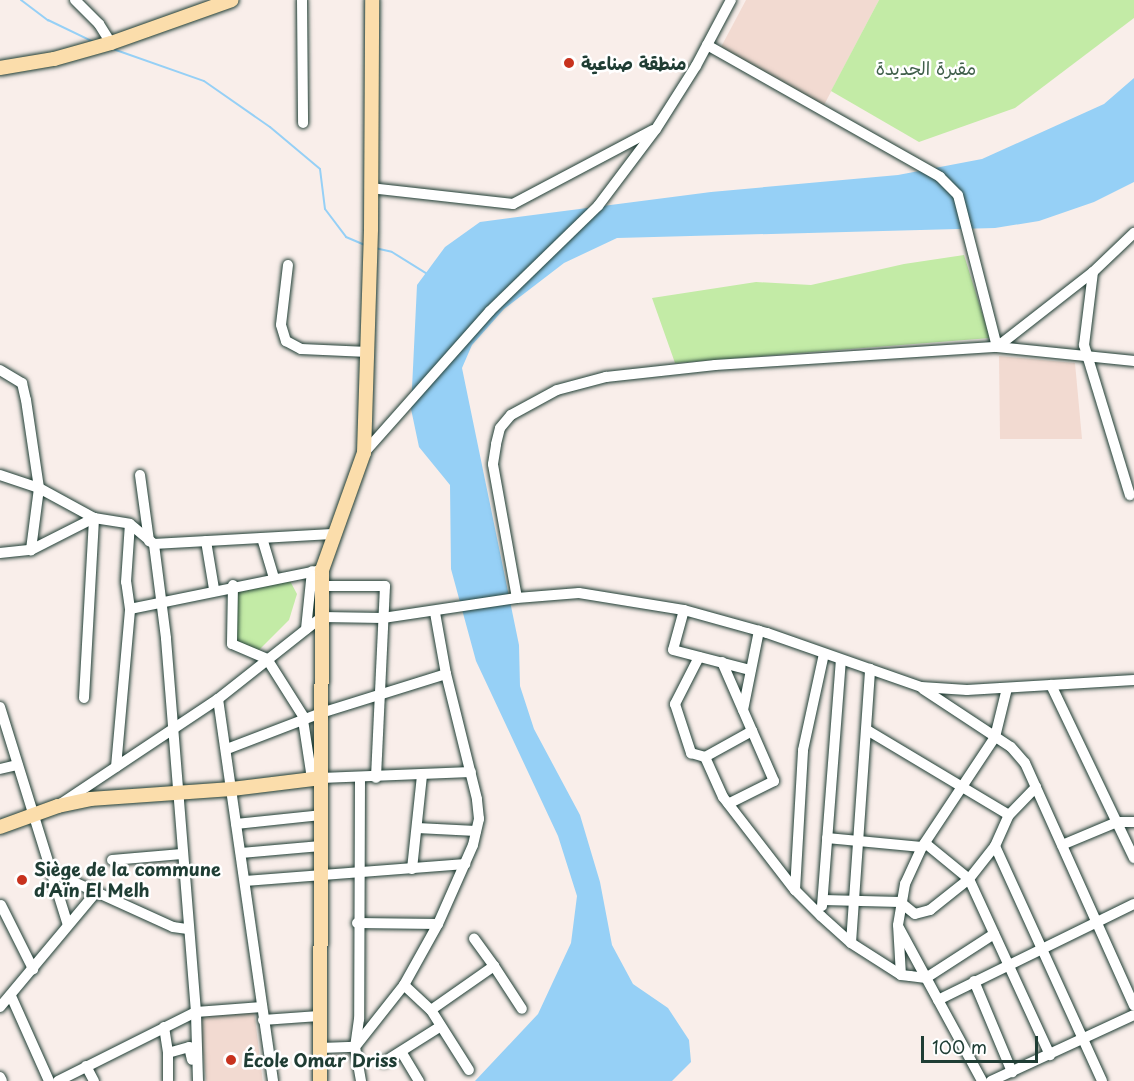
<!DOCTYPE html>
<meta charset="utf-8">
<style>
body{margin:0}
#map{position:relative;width:1134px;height:1081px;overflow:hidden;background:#f9eeea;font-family:"Playpen Sans","Playpen Sans Arabic",sans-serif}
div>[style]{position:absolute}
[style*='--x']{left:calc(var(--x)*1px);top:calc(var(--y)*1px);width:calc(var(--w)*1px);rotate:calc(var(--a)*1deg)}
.built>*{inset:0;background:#f2dad1;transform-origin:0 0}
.green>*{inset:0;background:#c3eba6}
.water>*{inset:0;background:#96d0f6}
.stream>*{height:2px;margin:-1px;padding:0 1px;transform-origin:1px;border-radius:1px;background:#96d0f6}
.roads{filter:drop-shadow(0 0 2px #1f3d34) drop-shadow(0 0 2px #1f3d34)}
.minor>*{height:10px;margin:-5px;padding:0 5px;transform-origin:5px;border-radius:5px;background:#fff}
.major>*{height:14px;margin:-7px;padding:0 7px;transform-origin:7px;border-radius:7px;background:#fbddab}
.dots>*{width:16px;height:16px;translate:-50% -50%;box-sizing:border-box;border:3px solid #fff;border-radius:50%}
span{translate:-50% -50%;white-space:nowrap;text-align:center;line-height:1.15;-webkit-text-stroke:5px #fff;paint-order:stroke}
.poi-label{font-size:18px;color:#1f3d34;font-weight:700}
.left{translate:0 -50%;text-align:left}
.park-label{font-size:18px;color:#40604b}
.scale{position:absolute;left:921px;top:1036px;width:117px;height:27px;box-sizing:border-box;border:3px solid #1f3d34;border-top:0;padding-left:8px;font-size:18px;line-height:21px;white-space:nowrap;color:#1f3d34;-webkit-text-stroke:4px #fff;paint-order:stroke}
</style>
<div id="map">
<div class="built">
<i style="clip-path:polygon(746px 0,879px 0,823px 107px,721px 47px)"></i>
<i style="clip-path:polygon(999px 356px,1075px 363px,1082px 439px,1000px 439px)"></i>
<i style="left:254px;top:1010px;width:72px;height:56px;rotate:83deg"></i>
</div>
<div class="green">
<i style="clip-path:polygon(879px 0,1134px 0,1134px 18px,1015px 108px,919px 142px,831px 91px)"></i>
<i style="clip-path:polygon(964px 255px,990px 338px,675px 363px,652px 298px,756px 282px,811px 285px,904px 264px)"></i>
<i style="clip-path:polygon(289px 579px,297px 594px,289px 620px,259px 650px,238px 646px,232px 627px,237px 589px)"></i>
</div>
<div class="water">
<i style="clip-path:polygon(1134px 78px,1134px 182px,1094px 202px,1039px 221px,995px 228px,617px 238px,564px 263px,504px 309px,472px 345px,462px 368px,519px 645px,520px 686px,534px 729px,580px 815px,600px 882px,612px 945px,633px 984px,668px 1008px,689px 1040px,691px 1062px,672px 1081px,475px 1081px,538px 1014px,571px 943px,577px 896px,558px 836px,476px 661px,451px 569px,450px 485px,419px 447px,411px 409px,417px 285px,445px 247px,480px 222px,711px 192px,898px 175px,982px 159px,1104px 104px)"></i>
</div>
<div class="stream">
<i style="--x:21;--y:0;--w:34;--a:37"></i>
<i style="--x:48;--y:20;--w:51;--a:25.6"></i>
<i style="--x:113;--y:49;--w:96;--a:19.4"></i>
<i style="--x:204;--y:81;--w:80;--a:34.9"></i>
<i style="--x:270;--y:127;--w:65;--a:40"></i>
<i style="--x:320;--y:169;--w:40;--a:82.9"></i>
<i style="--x:325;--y:209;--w:35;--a:53"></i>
<i style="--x:346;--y:237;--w:23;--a:23"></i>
<i style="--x:375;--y:248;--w:17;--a:13"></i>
<i style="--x:392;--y:252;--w:40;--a:32"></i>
</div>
<div class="roads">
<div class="minor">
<i style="--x:75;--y:0;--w:34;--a:45"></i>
<i style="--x:99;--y:24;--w:22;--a:58"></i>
<i style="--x:302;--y:0;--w:123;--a:89.5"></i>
<i style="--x:707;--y:45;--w:268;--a:29.5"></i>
<i style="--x:940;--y:177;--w:25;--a:45"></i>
<i style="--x:958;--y:195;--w:157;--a:75.6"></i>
<i style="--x:997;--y:347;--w:122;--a:-38"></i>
<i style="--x:1093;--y:272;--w:57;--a:-43.6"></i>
<i style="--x:370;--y:188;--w:144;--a:6.4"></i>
<i style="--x:513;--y:204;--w:158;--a:-27.9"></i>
<i style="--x:288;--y:265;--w:60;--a:96.7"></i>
<i style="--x:281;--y:325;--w:17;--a:73"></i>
<i style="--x:286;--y:341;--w:17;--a:28"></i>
<i style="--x:301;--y:349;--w:67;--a:2.6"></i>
<i style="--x:1093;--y:272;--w:74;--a:97"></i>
<i style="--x:1084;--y:345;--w:157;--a:73"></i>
<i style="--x:0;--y:370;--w:26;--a:31"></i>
<i style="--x:22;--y:383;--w:17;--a:77"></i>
<i style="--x:26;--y:400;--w:89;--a:81.6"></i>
<i style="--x:39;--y:488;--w:63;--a:97.4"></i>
<i style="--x:364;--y:453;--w:190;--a:-48.4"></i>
<i style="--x:490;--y:311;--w:151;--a:-44.2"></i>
<i style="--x:598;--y:206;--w:96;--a:-53"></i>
<i style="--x:656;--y:129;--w:75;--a:-57.6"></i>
<i style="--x:696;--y:66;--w:75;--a:-62.1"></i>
<i style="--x:0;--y:475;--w:41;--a:18.4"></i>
<i style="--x:39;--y:488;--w:63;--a:28.6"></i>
<i style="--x:94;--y:518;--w:36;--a:9"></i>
<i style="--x:130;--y:524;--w:31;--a:40"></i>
<i style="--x:140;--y:475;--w:67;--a:82.2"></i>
<i style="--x:262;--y:538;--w:42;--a:73.3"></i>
<i style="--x:206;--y:541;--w:49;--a:80.5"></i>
<i style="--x:0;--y:553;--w:31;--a:-6"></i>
<i style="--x:31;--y:550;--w:71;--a:-26.9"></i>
<i style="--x:233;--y:585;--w:59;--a:91"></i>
<i style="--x:232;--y:644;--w:38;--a:23"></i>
<i style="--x:267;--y:659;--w:71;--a:57.7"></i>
<i style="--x:322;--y:586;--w:63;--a:0"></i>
<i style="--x:385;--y:586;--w:192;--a:92.7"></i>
<i style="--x:517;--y:598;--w:136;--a:-100.2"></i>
<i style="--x:493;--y:464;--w:20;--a:-81"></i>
<i style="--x:496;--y:444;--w:16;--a:-76"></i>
<i style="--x:500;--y:428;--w:17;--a:-50"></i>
<i style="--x:511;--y:415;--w:52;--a:-28.5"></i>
<i style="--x:557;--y:390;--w:51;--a:-14.9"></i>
<i style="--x:606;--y:377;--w:110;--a:-6.3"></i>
<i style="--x:715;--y:365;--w:283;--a:-3.7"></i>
<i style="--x:997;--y:347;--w:138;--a:5.8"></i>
<i style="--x:130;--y:609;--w:196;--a:-11.5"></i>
<i style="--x:684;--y:610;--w:41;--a:105.4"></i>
<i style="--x:673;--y:650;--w:80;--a:14.6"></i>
<i style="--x:306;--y:629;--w:58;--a:-84.1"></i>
<i style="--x:699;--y:657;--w:53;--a:117.1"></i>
<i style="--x:675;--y:704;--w:52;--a:71.9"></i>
<i style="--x:691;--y:753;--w:15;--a:16"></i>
<i style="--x:705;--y:757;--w:44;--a:65.8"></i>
<i style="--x:723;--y:797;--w:118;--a:52.3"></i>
<i style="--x:795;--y:890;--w:37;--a:45"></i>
<i style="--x:821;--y:916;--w:40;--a:42"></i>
<i style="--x:851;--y:943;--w:59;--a:32.6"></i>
<i style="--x:901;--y:975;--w:9;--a:6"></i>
<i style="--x:910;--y:976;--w:16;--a:7"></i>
<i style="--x:926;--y:978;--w:81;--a:-32.9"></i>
<i style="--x:722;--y:662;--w:130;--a:66.4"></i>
<i style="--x:774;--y:781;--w:51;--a:153.4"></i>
<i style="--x:1051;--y:685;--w:192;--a:64.4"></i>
<i style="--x:923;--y:689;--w:105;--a:33.4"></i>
<i style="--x:1011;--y:747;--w:21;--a:49"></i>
<i style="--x:1025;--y:763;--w:266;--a:65.8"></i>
<i style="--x:84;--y:698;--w:180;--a:-86.8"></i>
<i style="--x:218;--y:699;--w:386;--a:81.8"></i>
<i style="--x:0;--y:707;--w:228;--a:72.7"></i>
<i style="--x:743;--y:710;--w:81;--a:-78.6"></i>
<i style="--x:303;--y:720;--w:60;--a:81.3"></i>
<i style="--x:867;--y:730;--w:165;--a:30.9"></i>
<i style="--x:227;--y:749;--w:101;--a:-21"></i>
<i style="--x:321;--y:713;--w:131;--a:-17.3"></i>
<i style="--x:705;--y:757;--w:54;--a:-29"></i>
<i style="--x:116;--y:767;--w:159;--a:-84.9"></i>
<i style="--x:130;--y:609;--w:27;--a:-98"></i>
<i style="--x:126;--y:582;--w:58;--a:-86.1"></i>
<i style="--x:0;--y:769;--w:18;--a:-13"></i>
<i style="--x:321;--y:778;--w:150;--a:-2.3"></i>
<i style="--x:360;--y:779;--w:240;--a:90.2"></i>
<i style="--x:359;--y:1019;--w:28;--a:98"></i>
<i style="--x:355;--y:1047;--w:35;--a:80"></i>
<i style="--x:62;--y:803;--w:187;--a:-33.7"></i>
<i style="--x:218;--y:699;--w:132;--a:-38.3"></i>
<i style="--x:322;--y:617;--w:61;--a:0.9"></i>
<i style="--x:383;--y:618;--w:135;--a:-8.5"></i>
<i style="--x:517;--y:598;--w:62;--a:-4.6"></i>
<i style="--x:579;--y:593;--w:106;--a:9.2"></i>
<i style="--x:684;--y:610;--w:86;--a:15.5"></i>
<i style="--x:767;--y:633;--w:163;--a:19.3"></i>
<i style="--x:921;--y:687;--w:46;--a:3.7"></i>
<i style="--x:967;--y:690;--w:167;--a:-3.4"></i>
<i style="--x:236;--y:824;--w:85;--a:-6"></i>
<i style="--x:417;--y:828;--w:59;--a:2.9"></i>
<i style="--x:827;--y:838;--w:95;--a:5.4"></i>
<i style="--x:925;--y:843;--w:57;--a:39.3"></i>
<i style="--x:969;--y:879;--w:194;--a:65.3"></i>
<i style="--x:1062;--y:845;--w:60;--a:-22.7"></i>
<i style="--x:1117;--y:822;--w:17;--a:0"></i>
<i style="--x:995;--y:846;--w:258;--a:65.5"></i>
<i style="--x:241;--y:853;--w:80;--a:-5"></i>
<i style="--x:112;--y:860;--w:70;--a:-4.9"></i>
<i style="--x:412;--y:869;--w:95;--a:-83.9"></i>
<i style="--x:52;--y:872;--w:133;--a:24.4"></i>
<i style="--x:173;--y:927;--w:15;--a:8"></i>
<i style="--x:245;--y:881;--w:221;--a:-4.4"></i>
<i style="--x:795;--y:890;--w:140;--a:-86.7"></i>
<i style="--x:803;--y:750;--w:98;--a:-77.7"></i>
<i style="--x:823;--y:900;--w:77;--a:1.5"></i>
<i style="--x:900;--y:902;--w:19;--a:39"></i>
<i style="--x:915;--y:914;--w:16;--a:-15"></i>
<i style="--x:930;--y:910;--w:50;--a:-38.5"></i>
<i style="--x:969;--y:879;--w:42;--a:-51.8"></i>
<i style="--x:995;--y:846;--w:34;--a:-66"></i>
<i style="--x:1009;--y:815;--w:39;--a:-46"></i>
<i style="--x:1;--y:905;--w:72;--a:63.4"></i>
<i style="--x:822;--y:906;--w:247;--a:-85.6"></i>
<i style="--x:357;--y:923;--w:81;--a:0.7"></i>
<i style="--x:899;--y:928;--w:174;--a:61.5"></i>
<i style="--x:851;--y:943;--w:275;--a:-86"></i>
<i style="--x:494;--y:966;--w:51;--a:56.9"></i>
<i style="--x:901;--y:975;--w:50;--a:-93.4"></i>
<i style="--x:898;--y:925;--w:42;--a:-80.3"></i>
<i style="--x:905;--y:884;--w:41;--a:-65.3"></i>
<i style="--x:922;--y:847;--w:132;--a:-56.4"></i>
<i style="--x:995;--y:737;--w:50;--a:-76.2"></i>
<i style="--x:974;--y:981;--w:99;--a:67.3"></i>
<i style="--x:404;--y:985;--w:37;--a:43"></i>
<i style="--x:431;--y:1010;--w:71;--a:57.7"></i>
<i style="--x:11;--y:996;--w:93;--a:65.9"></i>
<i style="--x:938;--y:1000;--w:218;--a:-26.1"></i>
<i style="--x:0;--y:1007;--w:150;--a:-50.1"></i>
<i style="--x:431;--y:1010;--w:77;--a:-34.9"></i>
<i style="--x:494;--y:966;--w:34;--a:-126"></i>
<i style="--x:263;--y:1020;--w:56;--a:-4.1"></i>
<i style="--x:164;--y:1027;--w:26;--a:81"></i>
<i style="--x:168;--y:1053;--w:22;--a:-16"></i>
<i style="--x:189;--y:1047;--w:13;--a:77"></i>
<i style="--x:320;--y:1048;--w:35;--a:-2"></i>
<i style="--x:355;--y:1047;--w:79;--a:-51.7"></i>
<i style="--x:404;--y:985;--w:70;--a:-60.9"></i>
<i style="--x:438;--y:924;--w:86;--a:-66.1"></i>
<i style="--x:473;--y:845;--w:27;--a:-77"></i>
<i style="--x:479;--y:819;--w:20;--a:-96"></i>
<i style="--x:477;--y:799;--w:129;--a:-103.9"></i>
<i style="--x:446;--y:674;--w:62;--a:-100.2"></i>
<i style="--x:402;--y:1053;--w:33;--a:59"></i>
<i style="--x:384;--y:1062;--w:67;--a:-32.3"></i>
<i style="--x:86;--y:1066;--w:17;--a:62"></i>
<i style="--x:0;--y:1077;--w:4;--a:63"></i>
<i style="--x:58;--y:1081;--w:154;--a:-26.6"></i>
<i style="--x:196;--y:1012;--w:66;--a:-4.3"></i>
<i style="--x:168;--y:1081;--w:28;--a:-90"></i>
<i style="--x:198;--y:1081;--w:69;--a:-91.7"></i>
<i style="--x:196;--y:1012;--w:375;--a:-94.6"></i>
<i style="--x:166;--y:638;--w:95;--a:-97.3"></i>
<i style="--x:154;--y:544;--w:178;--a:-3.2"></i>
<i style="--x:991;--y:1081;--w:157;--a:-24.8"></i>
</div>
<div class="major">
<i style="--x:0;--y:68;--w:55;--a:-9.5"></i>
<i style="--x:54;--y:59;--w:59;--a:-15.7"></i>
<i style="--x:111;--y:43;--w:128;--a:-19.6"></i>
<i style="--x:0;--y:827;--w:62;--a:-19.9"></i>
<i style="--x:58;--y:806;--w:33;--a:-12"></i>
<i style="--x:90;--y:799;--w:142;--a:-4"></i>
<i style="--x:232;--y:789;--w:90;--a:-7"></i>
<i style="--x:320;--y:1081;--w:511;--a:-89.78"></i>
<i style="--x:322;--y:570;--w:124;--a:-70.3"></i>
<i style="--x:364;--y:453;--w:224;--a:-88.2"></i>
<i style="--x:371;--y:229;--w:229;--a:-89.7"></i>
</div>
</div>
<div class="dots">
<i style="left:569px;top:63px;background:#c8321e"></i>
<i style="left:22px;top:880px;background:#c8321e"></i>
<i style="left:231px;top:1060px;background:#c8321e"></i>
</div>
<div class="poi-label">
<span class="left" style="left:581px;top:63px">منطقة صناعية</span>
<span class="left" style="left:34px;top:880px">Siège de la commune<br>d'Aïn El Melh</span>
<span class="left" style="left:243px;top:1060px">École Omar Driss</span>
</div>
<div class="park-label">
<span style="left:926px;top:68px">مقبرة الجديدة</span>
</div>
<div class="scale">100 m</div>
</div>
